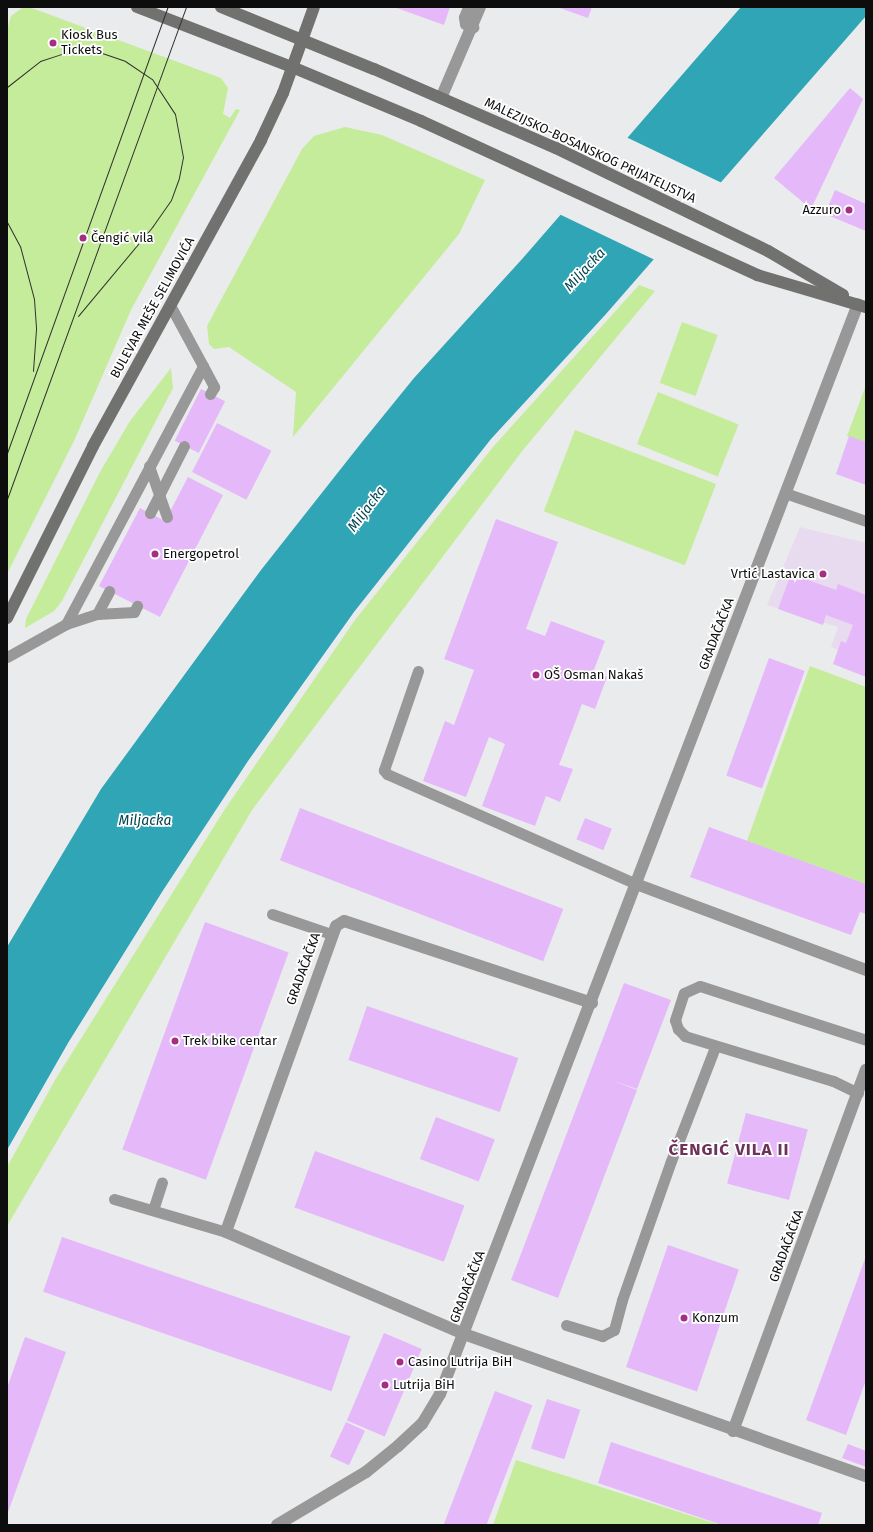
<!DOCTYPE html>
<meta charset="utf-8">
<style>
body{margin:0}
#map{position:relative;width:873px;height:1532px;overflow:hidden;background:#eaebec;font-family:"Fira Sans",sans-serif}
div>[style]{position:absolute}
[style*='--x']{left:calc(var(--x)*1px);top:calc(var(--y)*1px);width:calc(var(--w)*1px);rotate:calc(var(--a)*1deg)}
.education>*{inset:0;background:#e9dbef}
.green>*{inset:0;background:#c5ec9a;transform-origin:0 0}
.water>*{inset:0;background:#30a5b6}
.pier>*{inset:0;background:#eaebec}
.building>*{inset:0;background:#e5b8fa;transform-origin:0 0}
.lane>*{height:11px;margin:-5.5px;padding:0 5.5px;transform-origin:5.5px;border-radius:5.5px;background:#999898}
.street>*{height:12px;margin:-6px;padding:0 6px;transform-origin:6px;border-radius:6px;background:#999898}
.secondary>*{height:12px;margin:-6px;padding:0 6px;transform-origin:6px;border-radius:6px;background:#717170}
.tram>*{height:1px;margin:-0.5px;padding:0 0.5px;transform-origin:0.5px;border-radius:0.5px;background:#313132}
.dots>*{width:11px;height:11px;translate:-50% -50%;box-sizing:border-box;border:2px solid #fff;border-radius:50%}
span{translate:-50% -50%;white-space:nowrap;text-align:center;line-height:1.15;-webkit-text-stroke:3.5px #fff;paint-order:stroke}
.poi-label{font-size:13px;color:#0d0d0e}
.left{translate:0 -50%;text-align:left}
.right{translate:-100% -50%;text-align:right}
.street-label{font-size:13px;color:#0d0d0e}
.water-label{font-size:14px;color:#004650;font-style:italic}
.district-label{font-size:17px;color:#6e325a;font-weight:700;letter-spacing:1px}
.frame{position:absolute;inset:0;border:8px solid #0d0d0e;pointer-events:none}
</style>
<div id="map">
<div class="education">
<i style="clip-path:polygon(800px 527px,866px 543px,866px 661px,831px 647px,838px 627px,767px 605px)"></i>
</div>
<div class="green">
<i style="clip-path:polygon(29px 7px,221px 78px,228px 88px,223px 114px,230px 118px,236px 109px,240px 110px,131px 310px,74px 441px,7px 574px,7px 30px,11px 16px,22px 8px)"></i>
<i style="clip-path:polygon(345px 127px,382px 135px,485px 180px,459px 234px,293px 437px,296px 392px,229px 347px,214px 349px,209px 344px,207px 326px,302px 149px,314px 136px)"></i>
<i style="clip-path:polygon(639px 285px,655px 291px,523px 450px,252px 810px,7px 1226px,7px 1167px,55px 1080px,225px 809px,355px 620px,493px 447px)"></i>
<i style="left:682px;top:322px;width:38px;height:65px;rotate:20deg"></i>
<i style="clip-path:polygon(171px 368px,173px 388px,62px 601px,54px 611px,25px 628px,26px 619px,100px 472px,130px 421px)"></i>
<i style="clip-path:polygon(866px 385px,866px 443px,847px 436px)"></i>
<i style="left:658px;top:392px;width:87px;height:56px;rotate:22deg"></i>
<i style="left:575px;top:430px;width:151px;height:87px;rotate:21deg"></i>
<i style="clip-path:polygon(810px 666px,866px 687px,866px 884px,747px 841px)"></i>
<i style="clip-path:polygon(516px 1460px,720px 1525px,493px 1525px)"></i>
</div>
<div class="water">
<i style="clip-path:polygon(741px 7px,866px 7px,866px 16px,606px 314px,491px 439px,354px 612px,248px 761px,162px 892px,68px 1043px,7px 1150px,7px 947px,101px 789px,261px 570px,362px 442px,414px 378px,523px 258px)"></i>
</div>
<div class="pier">
<i style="clip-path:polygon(626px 137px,722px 183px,655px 260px,559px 214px)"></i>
</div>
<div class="building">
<i style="clip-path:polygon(394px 7px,450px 7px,444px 25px)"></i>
<i style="clip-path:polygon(557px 7px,592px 7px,588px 18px)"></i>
<i style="clip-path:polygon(850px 88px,863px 99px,811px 209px,774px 178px)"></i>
<i style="clip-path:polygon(835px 190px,866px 204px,866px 231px,825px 214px)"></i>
<i style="left:201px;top:389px;width:27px;height:58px;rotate:27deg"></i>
<i style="left:217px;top:423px;width:61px;height:55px;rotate:27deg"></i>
<i style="clip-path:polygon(849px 436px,866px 442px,866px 485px,836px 474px)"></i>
<i style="clip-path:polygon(188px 477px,223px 495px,160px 617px,99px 586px,140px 508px,165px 521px)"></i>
<i style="clip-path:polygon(496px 519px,558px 542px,526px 629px,545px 636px,551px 621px,605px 641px,593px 672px,607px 677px,595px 709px,582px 704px,559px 765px,573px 769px,560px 802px,546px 796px,535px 826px,482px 806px,505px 744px,489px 737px,466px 797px,423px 781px,445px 721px,454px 725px,474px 670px,444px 659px)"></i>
<i style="clip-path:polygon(791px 574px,836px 590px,838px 584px,866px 595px,866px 677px,833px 664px,841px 641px,846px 643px,853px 625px,826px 615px,823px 625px,778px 609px)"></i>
<i style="left:769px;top:658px;width:38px;height:125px;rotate:20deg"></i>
<i style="left:300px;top:808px;width:282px;height:56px;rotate:21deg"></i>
<i style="left:585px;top:818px;width:29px;height:23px;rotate:22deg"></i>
<i style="clip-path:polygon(709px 827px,866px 884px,866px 914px,860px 912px,851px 935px,690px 877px)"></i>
<i style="left:205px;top:922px;width:89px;height:242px;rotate:20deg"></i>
<i style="clip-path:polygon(624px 983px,671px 1000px,637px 1089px,611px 1080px,637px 1090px,558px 1298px,511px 1280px)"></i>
<i style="left:367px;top:1006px;width:160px;height:57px;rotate:19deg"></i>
<i style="left:746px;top:1113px;width:64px;height:73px;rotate:15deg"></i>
<i style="left:436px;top:1117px;width:63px;height:45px;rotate:21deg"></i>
<i style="left:315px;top:1151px;width:159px;height:60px;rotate:20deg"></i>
<i style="left:62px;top:1237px;width:305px;height:58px;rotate:19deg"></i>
<i style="left:668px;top:1245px;width:75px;height:129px;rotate:19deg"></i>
<i style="clip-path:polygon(866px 1256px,866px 1380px,846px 1435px,806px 1420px)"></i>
<i style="left:384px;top:1333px;width:41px;height:95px;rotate:23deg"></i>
<i style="clip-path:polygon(25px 1337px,66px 1352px,7px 1515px,7px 1388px)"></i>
<i style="left:495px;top:1391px;width:40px;height:143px;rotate:21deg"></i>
<i style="left:547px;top:1399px;width:35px;height:52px;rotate:18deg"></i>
<i style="left:346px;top:1422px;width:21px;height:38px;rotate:25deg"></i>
<i style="clip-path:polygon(611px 1442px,822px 1513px,818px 1525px,722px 1525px,598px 1483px)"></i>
<i style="clip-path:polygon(848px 1444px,866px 1451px,866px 1467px,842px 1458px)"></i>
</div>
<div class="lane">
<i style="--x:468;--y:7;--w:11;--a:112"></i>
<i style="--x:464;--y:17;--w:7;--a:82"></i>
<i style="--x:465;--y:24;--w:9;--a:21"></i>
<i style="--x:203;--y:366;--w:24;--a:62"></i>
<i style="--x:214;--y:387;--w:8;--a:120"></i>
<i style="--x:149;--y:466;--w:54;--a:70.6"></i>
<i style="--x:785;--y:493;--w:86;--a:19.1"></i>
<i style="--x:150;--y:513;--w:75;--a:-63.1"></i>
<i style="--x:97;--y:614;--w:37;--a:-3"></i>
<i style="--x:134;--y:612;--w:7;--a:-63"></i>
<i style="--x:66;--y:624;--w:33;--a:-18"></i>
<i style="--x:97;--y:614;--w:26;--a:-62"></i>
<i style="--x:7;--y:657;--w:68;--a:-29.2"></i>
<i style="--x:66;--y:624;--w:292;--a:-62"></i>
<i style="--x:203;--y:366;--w:69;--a:-118.4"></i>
<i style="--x:418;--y:671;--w:105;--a:109"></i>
<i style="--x:384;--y:770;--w:5;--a:53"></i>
<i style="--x:387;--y:774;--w:272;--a:23.8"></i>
<i style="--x:272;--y:914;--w:62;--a:18.7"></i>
<i style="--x:858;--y:1093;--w:28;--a:-154"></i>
<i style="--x:833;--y:1081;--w:155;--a:-163.1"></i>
<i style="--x:685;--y:1036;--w:10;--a:-135"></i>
<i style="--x:678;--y:1029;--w:9;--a:-108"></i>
<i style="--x:675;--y:1020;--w:28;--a:-72"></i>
<i style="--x:684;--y:993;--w:17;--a:-24"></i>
<i style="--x:700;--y:986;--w:175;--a:18"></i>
<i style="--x:114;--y:1199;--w:117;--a:16.4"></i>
<i style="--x:153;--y:1210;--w:29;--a:-72"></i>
<i style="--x:566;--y:1325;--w:38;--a:17"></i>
<i style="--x:602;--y:1336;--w:13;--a:-27"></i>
<i style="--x:614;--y:1330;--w:31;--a:-75"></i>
<i style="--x:622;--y:1300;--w:147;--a:-70.6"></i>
<i style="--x:671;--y:1161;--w:122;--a:-68.9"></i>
</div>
<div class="street">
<i style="--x:441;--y:98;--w:99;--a:-66.8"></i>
<i style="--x:636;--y:884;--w:246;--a:20.5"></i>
<i style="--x:592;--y:1003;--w:261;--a:-161.7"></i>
<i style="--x:344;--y:921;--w:9;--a:148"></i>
<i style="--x:336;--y:926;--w:325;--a:109.8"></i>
<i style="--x:226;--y:1232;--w:259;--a:23.2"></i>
<i style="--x:464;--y:1334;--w:426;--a:19.5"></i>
<i style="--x:733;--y:1431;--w:385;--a:-69.8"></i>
<i style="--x:277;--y:1525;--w:104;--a:-30.8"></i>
<i style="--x:366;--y:1472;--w:41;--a:-39.1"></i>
<i style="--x:398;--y:1446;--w:33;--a:-43"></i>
<i style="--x:422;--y:1424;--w:35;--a:-59"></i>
<i style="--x:440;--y:1394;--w:1167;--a:-69.02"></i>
</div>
<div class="secondary">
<i style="--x:137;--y:7;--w:166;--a:21.2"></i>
<i style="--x:292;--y:67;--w:140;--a:22.7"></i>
<i style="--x:421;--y:121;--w:370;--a:24.6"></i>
<i style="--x:757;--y:275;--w:114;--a:16.4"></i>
<i style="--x:221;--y:7;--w:165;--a:22.1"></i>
<i style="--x:374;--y:69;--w:198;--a:23.5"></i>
<i style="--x:556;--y:148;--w:236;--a:25.9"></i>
<i style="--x:768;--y:251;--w:87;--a:30.4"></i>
<i style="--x:7;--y:618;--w:192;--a:-63.4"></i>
<i style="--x:93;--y:446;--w:349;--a:-61.2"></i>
<i style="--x:261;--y:140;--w:52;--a:-64.9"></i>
<i style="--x:283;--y:93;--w:91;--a:-70.2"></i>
</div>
<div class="tram">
<i style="--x:7;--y:87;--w:42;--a:-38.2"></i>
<i style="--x:40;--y:61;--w:23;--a:-18"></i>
<i style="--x:62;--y:54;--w:24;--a:-7"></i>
<i style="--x:86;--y:51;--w:16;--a:7"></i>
<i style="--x:102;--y:53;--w:24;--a:19"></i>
<i style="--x:125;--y:61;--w:32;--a:34"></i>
<i style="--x:152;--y:79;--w:42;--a:56.7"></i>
<i style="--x:175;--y:114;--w:44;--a:79.5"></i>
<i style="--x:183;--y:157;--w:21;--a:101"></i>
<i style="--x:179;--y:178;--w:23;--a:110"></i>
<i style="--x:171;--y:200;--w:32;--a:125"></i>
<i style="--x:153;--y:226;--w:117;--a:129.8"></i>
<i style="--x:7;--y:222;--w:27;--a:62"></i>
<i style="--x:20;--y:246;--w:55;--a:75.2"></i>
<i style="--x:34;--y:299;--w:30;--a:86"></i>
<i style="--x:36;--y:329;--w:42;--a:94.1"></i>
<i style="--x:7;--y:453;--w:474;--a:-70.2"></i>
<i style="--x:7;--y:499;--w:524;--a:-70.01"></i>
</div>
<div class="dots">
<i style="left:53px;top:43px;background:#a62d84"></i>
<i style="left:849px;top:210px;background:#a62d84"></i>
<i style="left:83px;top:238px;background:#a62d84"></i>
<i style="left:155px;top:554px;background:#a62d84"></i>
<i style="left:823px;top:574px;background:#a62d84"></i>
<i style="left:536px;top:675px;background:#a62d84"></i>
<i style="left:175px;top:1041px;background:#a62d84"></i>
<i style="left:684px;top:1318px;background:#a62d84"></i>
<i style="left:400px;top:1362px;background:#a62d84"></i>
<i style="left:385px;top:1385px;background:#a62d84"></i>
</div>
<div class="poi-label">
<span class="left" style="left:61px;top:43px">Kiosk Bus<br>Tickets</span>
<span class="right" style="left:841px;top:210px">Azzuro</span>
<span class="left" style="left:91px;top:238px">Čengić vila</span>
<span class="left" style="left:163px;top:554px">Energopetrol</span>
<span class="right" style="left:815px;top:574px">Vrtić Lastavica</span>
<span class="left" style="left:544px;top:675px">OŠ Osman Nakaš</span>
<span class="left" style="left:183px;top:1041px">Trek bike centar</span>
<span class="left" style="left:692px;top:1318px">Konzum</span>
<span class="left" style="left:408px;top:1362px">Casino Lutrija BiH</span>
<span class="left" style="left:393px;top:1385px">Lutrija BiH</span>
</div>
<div class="street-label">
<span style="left:590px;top:151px;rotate:25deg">MALEZIJSKO-BOSANSKOG PRIJATELJSTVA</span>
<span style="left:153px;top:308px;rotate:-61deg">BULEVAR MEŠE SELIMOVIĆA</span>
<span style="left:717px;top:634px;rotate:-69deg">GRADAČAČKA</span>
<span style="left:304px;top:969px;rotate:-70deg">GRADAČAČKA</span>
<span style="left:787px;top:1246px;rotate:-70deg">GRADAČAČKA</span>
<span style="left:468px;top:1287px;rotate:-69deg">GRADAČAČKA</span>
</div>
<div class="water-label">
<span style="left:585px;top:270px;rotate:-47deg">Miljacka</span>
<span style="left:367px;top:509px;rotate:-53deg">Miljacka</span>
<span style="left:145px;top:821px">Miljacka</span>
</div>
<div class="district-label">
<span style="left:729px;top:1150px">ČENGIĆ VILA II</span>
</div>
<div class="frame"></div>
</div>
